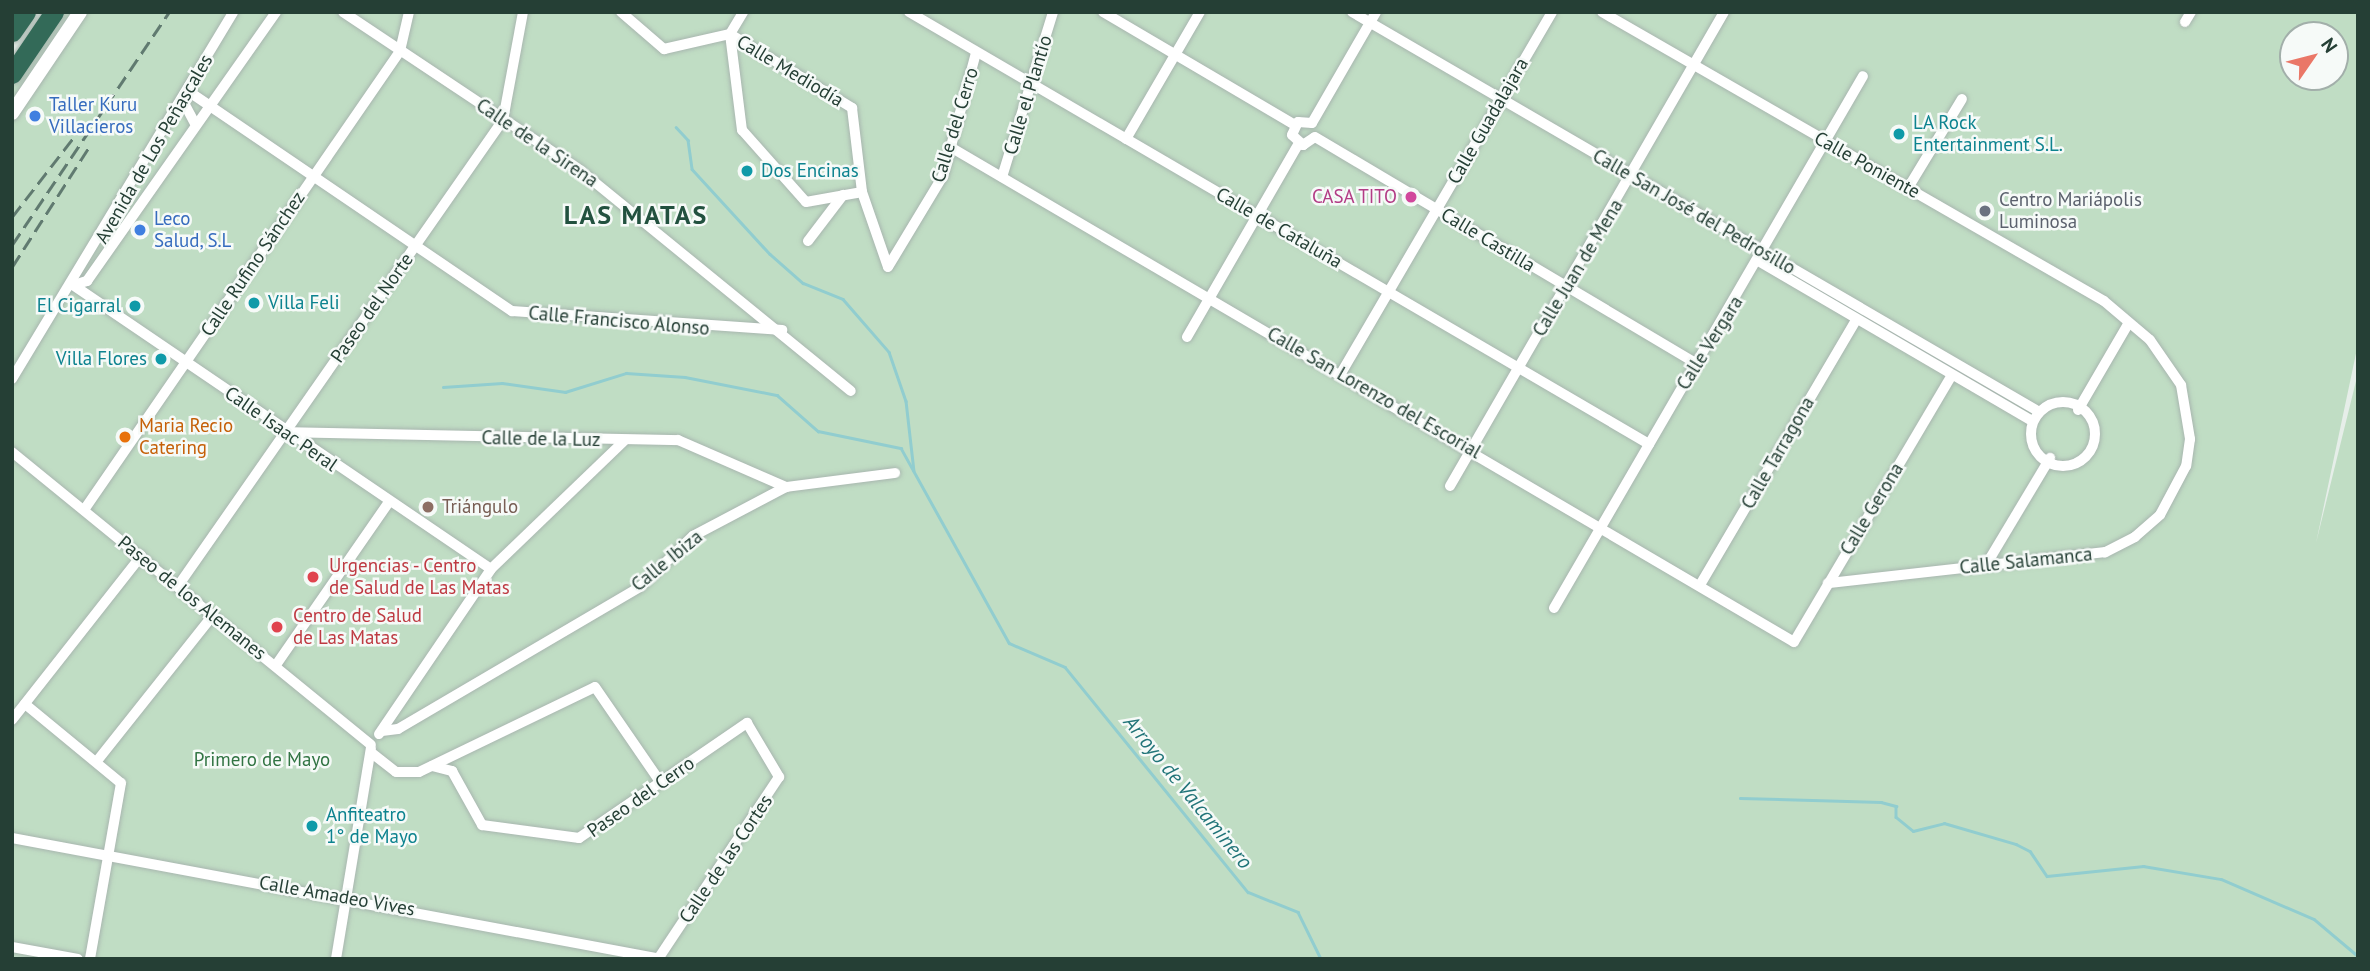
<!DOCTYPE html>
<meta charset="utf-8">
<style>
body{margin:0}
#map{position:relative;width:2370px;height:971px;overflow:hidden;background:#e6eee9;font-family:"PT Sans",sans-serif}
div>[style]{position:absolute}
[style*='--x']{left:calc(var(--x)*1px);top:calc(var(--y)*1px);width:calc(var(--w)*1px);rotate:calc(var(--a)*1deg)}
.green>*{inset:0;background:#c0ddc4}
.stream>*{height:2.5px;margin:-1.25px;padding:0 1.25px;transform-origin:1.25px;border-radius:1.25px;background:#91cdcf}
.roads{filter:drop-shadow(0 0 2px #a8b6af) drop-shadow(0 0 2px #a8b6af)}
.minor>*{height:10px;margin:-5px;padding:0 5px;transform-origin:5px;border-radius:5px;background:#fff}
.minor>.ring{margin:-5px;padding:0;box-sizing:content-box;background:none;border:10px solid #fff;border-radius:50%}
.tertiary>*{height:14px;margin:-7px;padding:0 7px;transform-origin:7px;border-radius:7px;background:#fff}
.motorway>*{height:19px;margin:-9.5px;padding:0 9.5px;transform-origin:9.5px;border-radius:9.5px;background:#336a58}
.rail>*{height:2.5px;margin-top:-1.25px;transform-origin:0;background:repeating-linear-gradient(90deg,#607a70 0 14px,transparent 0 21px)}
.dots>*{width:19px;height:19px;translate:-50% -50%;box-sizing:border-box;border:4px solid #f6faf8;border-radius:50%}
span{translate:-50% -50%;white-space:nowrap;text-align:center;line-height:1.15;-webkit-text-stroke:5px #f6faf8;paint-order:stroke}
.street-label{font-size:19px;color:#253f35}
.shop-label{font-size:19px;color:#366cbe}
.left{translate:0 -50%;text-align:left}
.culture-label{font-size:19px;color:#0d838f}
.right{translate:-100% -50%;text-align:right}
.hotel-label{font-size:19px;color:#b23c85}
.worship-label{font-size:19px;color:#5b616d}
.food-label{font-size:19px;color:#c56008}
.education-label{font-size:19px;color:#785e54}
.health-label{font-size:19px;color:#be3a42}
.park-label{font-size:19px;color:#317443}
.water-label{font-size:21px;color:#227579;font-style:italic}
.district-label{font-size:26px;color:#22513f;font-weight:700;letter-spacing:2px}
.frame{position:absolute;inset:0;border:14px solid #253f35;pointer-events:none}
.north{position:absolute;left:2279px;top:21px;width:70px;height:70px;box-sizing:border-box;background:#f6faf8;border:2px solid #a2afaa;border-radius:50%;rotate:55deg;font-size:19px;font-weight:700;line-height:28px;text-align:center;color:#253f35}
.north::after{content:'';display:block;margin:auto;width:24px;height:32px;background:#ea7767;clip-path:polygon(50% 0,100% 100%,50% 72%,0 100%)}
</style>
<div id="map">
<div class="green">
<i style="clip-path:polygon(evenodd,45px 12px,2358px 12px,2358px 344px,2316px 543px,2358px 373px,2358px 959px,12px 959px,12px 65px,45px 12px,2293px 35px,2335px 35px,2335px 77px,2293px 77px,2293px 35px)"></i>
</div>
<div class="stream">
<i style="--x:676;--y:127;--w:18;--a:47"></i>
<i style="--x:688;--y:140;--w:29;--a:82"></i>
<i style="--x:692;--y:169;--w:115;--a:47.5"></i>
<i style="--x:770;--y:254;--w:44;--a:41.3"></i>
<i style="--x:803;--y:283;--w:43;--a:21.8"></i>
<i style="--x:843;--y:299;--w:70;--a:49"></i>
<i style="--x:889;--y:352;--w:52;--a:70.9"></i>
<i style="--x:906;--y:401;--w:70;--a:83.5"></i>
<i style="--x:443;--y:387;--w:59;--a:-3.9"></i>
<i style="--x:502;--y:383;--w:64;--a:8.1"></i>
<i style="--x:565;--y:392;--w:64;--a:-17.3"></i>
<i style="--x:626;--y:373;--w:59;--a:3.9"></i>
<i style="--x:685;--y:377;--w:94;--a:11.1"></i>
<i style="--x:777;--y:395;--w:55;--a:41.3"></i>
<i style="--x:818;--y:431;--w:85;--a:11.6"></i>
<i style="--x:901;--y:448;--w:223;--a:61"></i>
<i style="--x:1009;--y:643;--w:61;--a:23.2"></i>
<i style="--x:1065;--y:667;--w:290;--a:50.9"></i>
<i style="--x:1248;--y:892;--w:54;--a:21.8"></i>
<i style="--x:1298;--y:912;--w:52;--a:63.9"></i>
<i style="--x:1740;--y:798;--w:141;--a:1.6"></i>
<i style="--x:1881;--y:802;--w:16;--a:15"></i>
<i style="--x:1896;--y:806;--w:11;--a:90"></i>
<i style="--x:1896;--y:817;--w:22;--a:39"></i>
<i style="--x:1913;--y:831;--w:32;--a:-14"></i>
<i style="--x:1944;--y:823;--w:75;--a:16.3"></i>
<i style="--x:2016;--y:844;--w:16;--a:27"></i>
<i style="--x:2030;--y:851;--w:30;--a:56"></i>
<i style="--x:2047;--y:876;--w:97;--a:-5.9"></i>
<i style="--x:2143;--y:866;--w:79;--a:9.5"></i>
<i style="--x:2221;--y:879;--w:101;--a:23.3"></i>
<i style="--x:2314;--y:919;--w:57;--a:40.1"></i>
</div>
<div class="roads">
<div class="minor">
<i style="--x:343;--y:12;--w:286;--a:33.7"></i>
<i style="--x:581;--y:171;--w:348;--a:39.2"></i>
<i style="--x:621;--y:12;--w:57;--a:40.7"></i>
<i style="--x:664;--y:49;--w:68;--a:-12.8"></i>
<i style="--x:730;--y:34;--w:143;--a:31.2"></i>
<i style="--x:852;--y:108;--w:85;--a:83.2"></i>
<i style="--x:862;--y:192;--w:79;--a:70.9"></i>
<i style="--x:888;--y:267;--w:106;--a:-58.9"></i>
<i style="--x:943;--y:176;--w:127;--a:-75"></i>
<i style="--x:909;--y:12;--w:857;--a:30.28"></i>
<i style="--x:1103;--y:12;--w:223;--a:30.5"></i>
<i style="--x:1352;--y:12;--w:791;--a:30.19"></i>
<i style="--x:1602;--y:12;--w:579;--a:29.93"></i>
<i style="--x:2104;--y:301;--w:60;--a:40.3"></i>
<i style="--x:2150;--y:340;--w:55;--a:55.4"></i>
<i style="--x:2181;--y:385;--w:55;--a:80.5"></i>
<i style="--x:2190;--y:439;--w:27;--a:98"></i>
<i style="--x:2186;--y:466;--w:55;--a:118"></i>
<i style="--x:2160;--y:515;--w:33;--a:139"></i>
<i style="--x:2135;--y:537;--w:34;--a:153"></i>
<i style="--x:2105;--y:552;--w:279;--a:173.6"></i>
<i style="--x:2185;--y:22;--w:12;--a:-59"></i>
<i style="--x:730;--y:34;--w:97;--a:82.9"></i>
<i style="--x:742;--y:130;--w:96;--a:48.4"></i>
<i style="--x:806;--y:202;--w:57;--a:-10.1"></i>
<i style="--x:730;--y:34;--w:26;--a:-59"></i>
<i style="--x:188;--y:91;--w:392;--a:34.2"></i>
<i style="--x:512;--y:311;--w:271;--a:4"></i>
<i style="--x:183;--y:101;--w:27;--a:62"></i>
<i style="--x:1312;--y:123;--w:128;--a:-60"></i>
<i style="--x:1312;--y:123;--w:14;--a:-176"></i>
<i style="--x:1298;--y:122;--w:14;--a:115"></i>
<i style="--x:1292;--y:135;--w:15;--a:42"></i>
<i style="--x:1303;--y:145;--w:14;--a:-34"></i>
<i style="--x:1315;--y:137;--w:444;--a:30.7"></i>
<i style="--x:1126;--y:139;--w:147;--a:-59.8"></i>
<i style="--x:952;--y:148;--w:976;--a:30.4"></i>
<i style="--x:1794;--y:642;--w:309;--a:-59.4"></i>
<i style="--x:1002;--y:177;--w:173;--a:-72.8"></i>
<i style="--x:1908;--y:188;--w:104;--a:-58.8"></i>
<i style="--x:808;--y:241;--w:58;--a:-52.7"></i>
<i style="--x:1760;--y:262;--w:313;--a:30.3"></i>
<i style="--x:73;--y:285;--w:505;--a:34.19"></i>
<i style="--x:73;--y:285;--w:15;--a:-16"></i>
<i style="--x:87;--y:281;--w:329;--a:-54.9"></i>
<i style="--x:1187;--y:337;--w:224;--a:-60"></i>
<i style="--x:1340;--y:375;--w:420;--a:-59.7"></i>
<i style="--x:12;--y:379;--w:428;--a:-58.9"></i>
<i class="ring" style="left:2031px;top:402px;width:54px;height:54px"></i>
<i style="--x:2078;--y:410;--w:99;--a:-59.8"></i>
<i style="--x:285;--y:432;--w:393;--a:1.2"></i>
<i style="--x:678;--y:440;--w:118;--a:23.5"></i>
<i style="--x:12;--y:452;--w:463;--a:39.2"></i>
<i style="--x:1450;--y:486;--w:547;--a:-59.97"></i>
<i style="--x:84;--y:510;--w:557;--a:-55.45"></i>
<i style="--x:400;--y:51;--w:40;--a:-77"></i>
<i style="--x:1986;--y:565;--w:125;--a:-59.1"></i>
<i style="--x:1700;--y:585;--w:308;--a:-59.5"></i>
<i style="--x:178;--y:586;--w:568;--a:-55.11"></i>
<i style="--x:503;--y:120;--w:110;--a:-79.5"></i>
<i style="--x:1554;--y:608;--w:615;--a:-59.85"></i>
<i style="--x:276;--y:665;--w:197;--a:-55.3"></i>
<i style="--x:25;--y:704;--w:124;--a:39.5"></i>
<i style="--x:121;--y:783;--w:179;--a:100"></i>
<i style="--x:12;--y:720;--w:209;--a:-51.8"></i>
<i style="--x:382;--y:731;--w:16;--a:-7"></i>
<i style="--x:398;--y:729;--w:281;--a:-30.4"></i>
<i style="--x:640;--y:587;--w:74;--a:-43.9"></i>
<i style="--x:693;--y:536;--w:105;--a:-27.8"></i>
<i style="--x:786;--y:487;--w:110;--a:-7.3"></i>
<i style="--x:379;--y:734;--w:199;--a:-55.8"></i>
<i style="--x:491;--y:569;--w:185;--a:-43.9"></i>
<i style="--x:373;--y:754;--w:29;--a:38"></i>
<i style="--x:396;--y:772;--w:23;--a:0"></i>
<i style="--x:419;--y:772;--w:195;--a:-25.8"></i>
<i style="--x:595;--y:687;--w:116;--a:55.5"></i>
<i style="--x:97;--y:761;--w:186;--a:-51.5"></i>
<i style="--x:432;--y:766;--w:21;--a:14"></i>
<i style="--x:452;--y:771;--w:62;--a:60.9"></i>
<i style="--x:482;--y:825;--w:98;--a:7.6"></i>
<i style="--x:579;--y:838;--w:204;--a:-34.4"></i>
<i style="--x:747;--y:723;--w:63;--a:59.3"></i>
<i style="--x:779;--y:777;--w:219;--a:123.6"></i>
<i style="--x:12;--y:838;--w:660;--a:10.56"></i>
<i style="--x:12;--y:947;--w:67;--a:10.3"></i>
<i style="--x:336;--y:959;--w:214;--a:-80.6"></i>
</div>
<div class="tertiary">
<i style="--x:12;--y:113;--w:122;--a:-56"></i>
</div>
<div class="motorway">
<i style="--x:12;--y:32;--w:24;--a:-55"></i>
<i style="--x:12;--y:74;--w:75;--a:-55.9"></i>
</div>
</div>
<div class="rail">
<i style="--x:12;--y:217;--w:111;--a:-52.3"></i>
<i style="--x:12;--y:245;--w:281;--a:-56"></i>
<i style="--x:12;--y:267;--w:146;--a:-57.3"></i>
</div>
<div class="dots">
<i style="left:35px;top:116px;background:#3f7fe0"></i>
<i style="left:1899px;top:134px;background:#0f9aa8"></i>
<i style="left:747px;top:171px;background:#0f9aa8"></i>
<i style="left:1411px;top:197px;background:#d1479c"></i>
<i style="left:1985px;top:211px;background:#6b7280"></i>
<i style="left:140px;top:230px;background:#3f7fe0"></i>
<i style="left:254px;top:303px;background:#0f9aa8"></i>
<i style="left:135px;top:306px;background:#0f9aa8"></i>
<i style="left:161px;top:359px;background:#0f9aa8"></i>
<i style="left:125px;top:437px;background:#e8710a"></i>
<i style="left:428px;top:507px;background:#8d6e63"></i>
<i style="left:313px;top:577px;background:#e0444e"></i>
<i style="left:277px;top:627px;background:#e0444e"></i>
<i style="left:312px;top:826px;background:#0f9aa8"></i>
</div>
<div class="street-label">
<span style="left:790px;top:71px;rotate:31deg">Calle Mediodía</span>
<span style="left:1028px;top:95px;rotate:-73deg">Calle el Plantío</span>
<span style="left:1488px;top:121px;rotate:-60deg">Calle Guadalajara</span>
<span style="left:955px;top:125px;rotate:-73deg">Calle del Cerro</span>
<span style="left:537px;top:143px;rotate:34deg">Calle de la Sirena</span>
<span style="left:154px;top:149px;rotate:-60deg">Avenida de Los Peñascales</span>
<span style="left:1867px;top:165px;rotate:29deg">Calle Poniente</span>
<span style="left:1694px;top:212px;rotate:30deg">Calle San José del Pedrosillo</span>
<span style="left:1279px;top:228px;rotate:30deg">Calle de Cataluña</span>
<span style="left:1488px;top:240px;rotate:31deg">Calle Castilla</span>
<span style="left:253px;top:264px;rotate:-56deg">Calle Rufino Sánchez</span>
<span style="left:1578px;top:268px;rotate:-59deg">Calle Juan de Mena</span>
<span style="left:372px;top:308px;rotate:-55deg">Paseo del Norte</span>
<span style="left:619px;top:321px;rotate:5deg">Calle Francisco Alonso</span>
<span style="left:1710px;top:343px;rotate:-58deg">Calle Vergara</span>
<span style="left:1374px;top:393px;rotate:30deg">Calle San Lorenzo del Escorial</span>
<span style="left:281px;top:429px;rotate:35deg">Calle Isaac Peral</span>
<span style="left:541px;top:439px;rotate:1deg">Calle de la Luz</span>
<span style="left:1778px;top:453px;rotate:-60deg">Calle Tarragona</span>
<span style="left:1872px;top:509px;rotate:-59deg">Calle Gerona</span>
<span style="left:667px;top:561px;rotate:-39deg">Calle Ibiza</span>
<span style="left:2026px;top:561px;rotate:-6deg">Calle Salamanca</span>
<span style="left:192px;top:598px;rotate:39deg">Paseo de los Alemanes</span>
<span style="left:641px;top:797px;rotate:-35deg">Paseo del Cerro</span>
<span style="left:726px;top:859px;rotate:-56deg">Calle de las Cortes</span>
<span style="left:337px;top:896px;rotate:10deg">Calle Amadeo Vives</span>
</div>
<div class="shop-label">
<span class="left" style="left:49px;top:116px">Taller Kuru<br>Villacieros</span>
<span class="left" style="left:154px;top:230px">Leco<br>Salud, S.L</span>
</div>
<div class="culture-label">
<span class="left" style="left:1913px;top:134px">LA Rock<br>Entertainment S.L.</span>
<span class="left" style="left:761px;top:171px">Dos Encinas</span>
<span class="left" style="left:268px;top:303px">Villa Feli</span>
<span class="right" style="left:121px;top:306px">El Cigarral</span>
<span class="right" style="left:147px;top:359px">Villa Flores</span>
<span class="left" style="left:326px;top:826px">Anfiteatro<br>1° de Mayo</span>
</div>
<div class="hotel-label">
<span class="right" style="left:1397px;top:197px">CASA TITO</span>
</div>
<div class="worship-label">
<span class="left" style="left:1999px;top:211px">Centro Mariápolis<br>Luminosa</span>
</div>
<div class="food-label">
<span class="left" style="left:139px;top:437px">Maria Recio<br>Catering</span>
</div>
<div class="education-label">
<span class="left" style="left:442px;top:507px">Triángulo</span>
</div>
<div class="health-label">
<span class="left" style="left:329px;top:577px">Urgencias - Centro<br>de Salud de Las Matas</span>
<span class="left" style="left:293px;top:627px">Centro de Salud<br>de Las Matas</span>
</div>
<div class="park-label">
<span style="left:262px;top:760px">Primero de Mayo</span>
</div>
<div class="water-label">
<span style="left:1188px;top:792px;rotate:51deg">Arroyo de Valcaminero</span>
</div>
<div class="district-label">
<span style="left:636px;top:215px">LAS MATAS</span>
</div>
<div class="frame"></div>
<div class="north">N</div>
</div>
